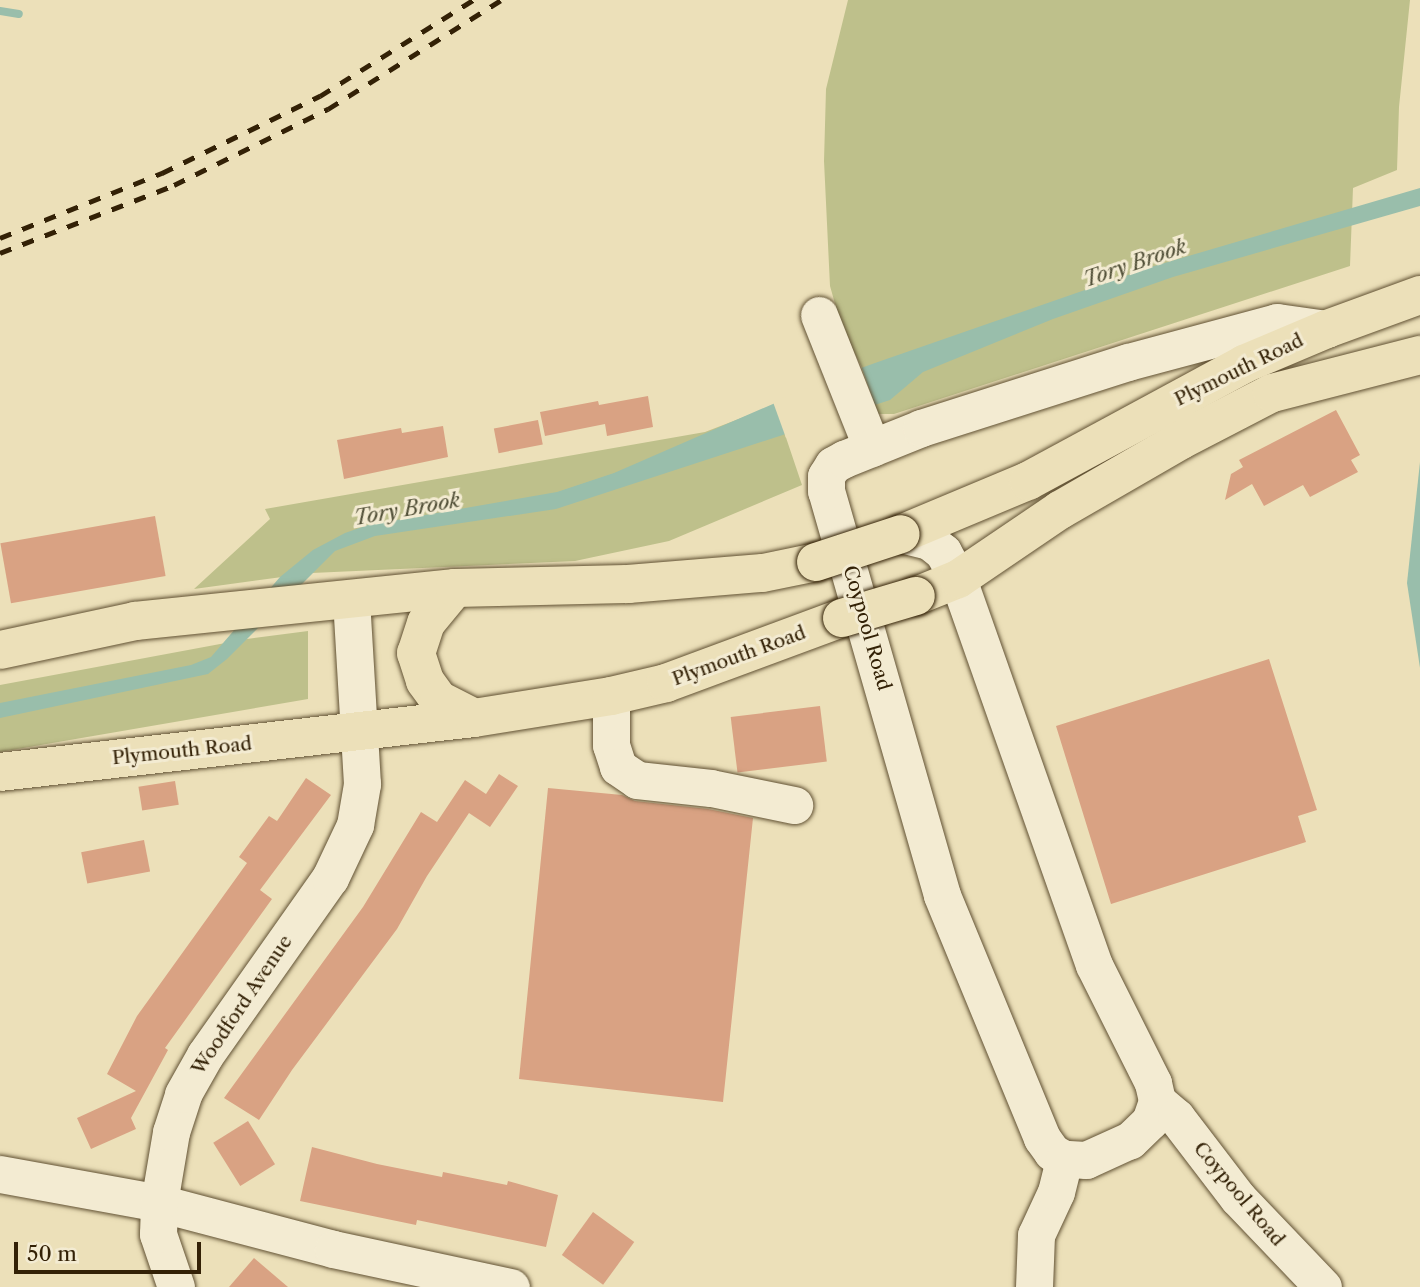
<!DOCTYPE html>
<style>
body{margin:0}
#map{position:relative;width:1420px;height:1287px;overflow:hidden;background:#ece0b9;font-family:"Libre Caslon Text",serif}
div>[style]{position:absolute}
[style*='--x']{left:calc(var(--x)*1px);top:calc(var(--y)*1px);width:calc(var(--w)*1px);rotate:calc(var(--a)*1deg)}
.green>*{inset:0;background:#bec08b}
.water>*{inset:0;background:#99beab}
.pier>*{inset:0;background:#ece0b9}
.stream>*{height:8px;margin:-4px;padding:0 4px;transform-origin:4px;border-radius:4px;background:#99beab}
.building>*{inset:0;background:#d9a283;transform-origin:0 0}
.roads{filter:drop-shadow(0 0 2px #615133) drop-shadow(0 0 2px #615133)}
.minor>*{height:37px;margin:-18.5px;padding:0 18.5px;transform-origin:18.5px;border-radius:18.5px;background:#f3ebd2}
.major>*{height:38px;margin:-19px;padding:0 19px;transform-origin:19px;border-radius:19px;background:#ece0b9}
.rail>*{height:5px;margin-top:-2.5px;transform-origin:0;background:repeating-linear-gradient(90deg,#332106 0 12px,transparent 0 24px)}
.bridges{filter:drop-shadow(0 0 2px #332106) drop-shadow(0 0 2px #332106)}
.major-bridge>*{height:38px;margin:-19px;padding:0 19px;transform-origin:19px;border-radius:19px;background:#ece0b9}
span{translate:-50% -50%;white-space:nowrap;text-align:center;line-height:1.15;-webkit-text-stroke:6px #f3ebd2;paint-order:stroke}
.street-label{font-size:19px;color:#332106}
.water-label{font-size:21px;color:#525038;font-style:italic}
.scale{position:absolute;left:14px;top:1242px;width:187px;height:32px;box-sizing:border-box;border:4px solid #332106;border-top:0;padding-left:9px;font-size:21px;line-height:24px;white-space:nowrap;color:#332106;-webkit-text-stroke:5px #f3ebd2;paint-order:stroke}
</style>
<div id="map">
<div class="green">
<i style="clip-path:polygon(848px 0,1410px 0,1399px 107px,1397px 170px,1353px 188px,1350px 266px,894px 414px,877px 414px,861px 366px,841px 325px,830px 286px,824px 161px,826px 89px)"></i>
<i style="clip-path:polygon(775px 405px,802px 485px,669px 541px,575px 561px,312px 573px,194px 589px,270px 519px,265px 509px,705px 432px)"></i>
<i style="clip-path:polygon(308px 631px,308px 699px,0 752px,0 685px,247px 639px)"></i>
</div>
<div class="water">
<i style="clip-path:polygon(1420px 188px,1420px 206px,1173px 277px,1053px 319px,923px 372px,890px 400px,556px 509px,375px 536px,335px 551px,227px 659px,208px 674px,0 718px,0 703px,191px 665px,211px 657px,280px 577px,313px 550px,345px 533px,368px 525px,557px 492px,614px 473px,828px 380px,875px 363px,1151px 267px)"></i>
<i style="clip-path:polygon(1420px 462px,1420px 668px,1407px 583px)"></i>
</div>
<div class="pier">
<i style="clip-path:polygon(861px 366px,876px 408px,786px 438px,773px 402px)"></i>
</div>
<div class="stream">
<i style="--x:0;--y:11;--w:19;--a:9"></i>
</div>
<div class="building">
<i style="clip-path:polygon(648px 396px,653px 427px,607px 436px,605px 424px,545px 436px,540px 412px,598px 401px,599px 405px)"></i>
<i style="clip-path:polygon(1336px 410px,1360px 455px,1351px 460px,1358px 472px,1310px 497px,1303px 485px,1264px 506px,1252px 484px,1225px 500px,1231px 474px,1243px 467px,1239px 460px)"></i>
<i style="left:538px;top:420px;width:25px;height:45px;rotate:79deg"></i>
<i style="clip-path:polygon(443px 426px,448px 457px,344px 479px,337px 440px,401px 428px,402px 433px)"></i>
<i style="left:155px;top:516px;width:61px;height:157px;rotate:80deg"></i>
<i style="clip-path:polygon(1269px 659px,1317px 810px,1298px 816px,1306px 842px,1111px 904px,1056px 726px)"></i>
<i style="left:820px;top:706px;width:56px;height:90px;rotate:83deg"></i>
<i style="clip-path:polygon(499px 774px,518px 786px,490px 827px,469px 813px,427px 876px,397px 929px,292px 1070px,259px 1120px,224px 1098px,363px 907px,421px 812px,437px 822px,465px 780px,486px 794px)"></i>
<i style="clip-path:polygon(306px 778px,331px 795px,260px 890px,272px 899px,165px 1048px,168px 1050px,131px 1118px,136px 1129px,91px 1149px,77px 1118px,136px 1091px,107px 1074px,137px 1016px,247px 863px,239px 857px,269px 816px,277px 821px)"></i>
<i style="left:175px;top:781px;width:24px;height:37px;rotate:81deg"></i>
<i style="clip-path:polygon(548px 788px,622px 795px,635px 801px,708px 809px,753px 818px,723px 1102px,519px 1079px)"></i>
<i style="left:144px;top:840px;width:32px;height:64px;rotate:79deg"></i>
<i style="left:248px;top:1121px;width:51px;height:41px;rotate:58deg"></i>
<i style="clip-path:polygon(312px 1147px,377px 1164px,442px 1177px,443px 1172px,507px 1185px,508px 1181px,558px 1195px,546px 1247px,417px 1220px,416px 1225px,300px 1201px)"></i>
<i style="left:593px;top:1212px;width:51px;height:53px;rotate:36deg"></i>
<i style="clip-path:polygon(254px 1258px,288px 1287px,229px 1287px)"></i>
</div>
<div class="roads">
<div class="minor">
<i style="--x:819;--y:315;--w:143;--a:68.3"></i>
<i style="--x:901;--y:534;--w:29;--a:14"></i>
<i style="--x:929;--y:541;--w:18;--a:38"></i>
<i style="--x:943;--y:552;--w:31;--a:61"></i>
<i style="--x:958;--y:579;--w:409;--a:70.6"></i>
<i style="--x:1094;--y:965;--w:132;--a:63.4"></i>
<i style="--x:1153;--y:1083;--w:18;--a:77"></i>
<i style="--x:1157;--y:1101;--w:21;--a:109"></i>
<i style="--x:1150;--y:1121;--w:28;--a:136"></i>
<i style="--x:1130;--y:1140;--w:48;--a:155.6"></i>
<i style="--x:1086;--y:1160;--w:22;--a:-177"></i>
<i style="--x:1064;--y:1159;--w:14;--a:-150"></i>
<i style="--x:1052;--y:1152;--w:17;--a:-126"></i>
<i style="--x:1042;--y:1138;--w:263;--a:-112.4"></i>
<i style="--x:942;--y:895;--w:420;--a:-106"></i>
<i style="--x:826;--y:491;--w:15;--a:-90"></i>
<i style="--x:826;--y:476;--w:13;--a:-58"></i>
<i style="--x:833;--y:465;--w:13;--a:-29"></i>
<i style="--x:844;--y:459;--w:83;--a:-21.9"></i>
<i style="--x:921;--y:428;--w:217;--a:-17.7"></i>
<i style="--x:1128;--y:362;--w:154;--a:-15"></i>
<i style="--x:1277;--y:322;--w:50;--a:8"></i>
<i style="--x:611;--y:696;--w:49;--a:90"></i>
<i style="--x:611;--y:745;--w:23;--a:72"></i>
<i style="--x:618;--y:767;--w:23;--a:34"></i>
<i style="--x:637;--y:780;--w:74;--a:6.2"></i>
<i style="--x:711;--y:788;--w:85;--a:11.6"></i>
<i style="--x:1157;--y:1101;--w:25;--a:40"></i>
<i style="--x:1176;--y:1117;--w:102;--a:52.6"></i>
<i style="--x:1238;--y:1198;--w:123;--a:46.3"></i>
<i style="--x:0;--y:1174;--w:162;--a:10.3"></i>
<i style="--x:159;--y:1203;--w:180;--a:14.8"></i>
<i style="--x:333;--y:1249;--w:182;--a:12.1"></i>
<i style="--x:176;--y:1287;--w:56;--a:-108.8"></i>
<i style="--x:158;--y:1234;--w:31;--a:-88"></i>
<i style="--x:159;--y:1203;--w:72;--a:-80.4"></i>
<i style="--x:171;--y:1132;--w:40;--a:-72"></i>
<i style="--x:183;--y:1094;--w:45;--a:-60.6"></i>
<i style="--x:205;--y:1055;--w:217;--a:-54.8"></i>
<i style="--x:330;--y:878;--w:59;--a:-64.7"></i>
<i style="--x:355;--y:825;--w:42;--a:-80.3"></i>
<i style="--x:362;--y:784;--w:185;--a:-93.4"></i>
<i style="--x:1034;--y:1287;--w:52;--a:-87.8"></i>
<i style="--x:1036;--y:1235;--w:47;--a:-65.1"></i>
<i style="--x:1056;--y:1192;--w:34;--a:-76"></i>
</div>
<div class="major">
<i style="--x:901;--y:534;--w:138;--a:-22.7"></i>
<i style="--x:1028;--y:481;--w:246;--a:-28.4"></i>
<i style="--x:1244;--y:364;--w:90;--a:-22.9"></i>
<i style="--x:1327;--y:329;--w:99;--a:-20.1"></i>
<i style="--x:455;--y:588;--w:45;--a:129.6"></i>
<i style="--x:426;--y:623;--w:32;--a:108"></i>
<i style="--x:416;--y:653;--w:29;--a:72"></i>
<i style="--x:425;--y:681;--w:24;--a:54"></i>
<i style="--x:439;--y:700;--w:39;--a:27"></i>
<i style="--x:916;--y:596;--w:45;--a:-22"></i>
<i style="--x:958;--y:579;--w:123;--a:-34.1"></i>
<i style="--x:1060;--y:510;--w:140;--a:-30"></i>
<i style="--x:1181;--y:440;--w:102;--a:-27.3"></i>
<i style="--x:1272;--y:393;--w:153;--a:-14.4"></i>
<i style="--x:0;--y:650;--w:138;--a:-12.1"></i>
<i style="--x:135;--y:621;--w:322;--a:-5.9"></i>
<i style="--x:455;--y:588;--w:173;--a:-1.3"></i>
<i style="--x:628;--y:584;--w:135;--a:-4.7"></i>
<i style="--x:763;--y:573;--w:54;--a:-11.7"></i>
<i style="--x:0;--y:772;--w:477;--a:-6.5"></i>
<i style="--x:474;--y:718;--w:139;--a:-9.1"></i>
<i style="--x:611;--y:696;--w:57;--a:-13.3"></i>
<i style="--x:666;--y:683;--w:188;--a:-20.3"></i>
</div>
</div>
<div class="rail">
<i style="--x:0;--y:238;--w:175;--a:-21.9"></i>
<i style="--x:162;--y:173;--w:176;--a:-26"></i>
<i style="--x:320;--y:96;--w:181;--a:-32.1"></i>
<i style="--x:0;--y:253;--w:187;--a:-21.3"></i>
<i style="--x:174;--y:185;--w:172;--a:-26.3"></i>
<i style="--x:328;--y:109;--w:204;--a:-32.2"></i>
</div>
<div class="bridges">
<div class="major-bridge">
<i style="--x:816;--y:562;--w:89;--a:-18.2"></i>
<i style="--x:842;--y:618;--w:77;--a:-16.6"></i>
</div>
</div>
<div class="street-label">
<span style="left:1239px;top:370px;rotate:-26deg">Plymouth Road</span>
<span style="left:867px;top:628px;rotate:74deg">Coypool Road</span>
<span style="left:739px;top:656px;rotate:-20deg">Plymouth Road</span>
<span style="left:182px;top:751px;rotate:-6deg">Plymouth Road</span>
<span style="left:242px;top:1005px;rotate:-56deg">Woodford Avenue</span>
<span style="left:1239px;top:1194px;rotate:50deg">Coypool Road</span>
</div>
<div class="water-label">
<span style="left:1135px;top:263px;rotate:-19deg">Tory Brook</span>
<span style="left:407px;top:509px;rotate:-10deg">Tory Brook</span>
</div>
<div class="scale">50 m</div>
</div>
